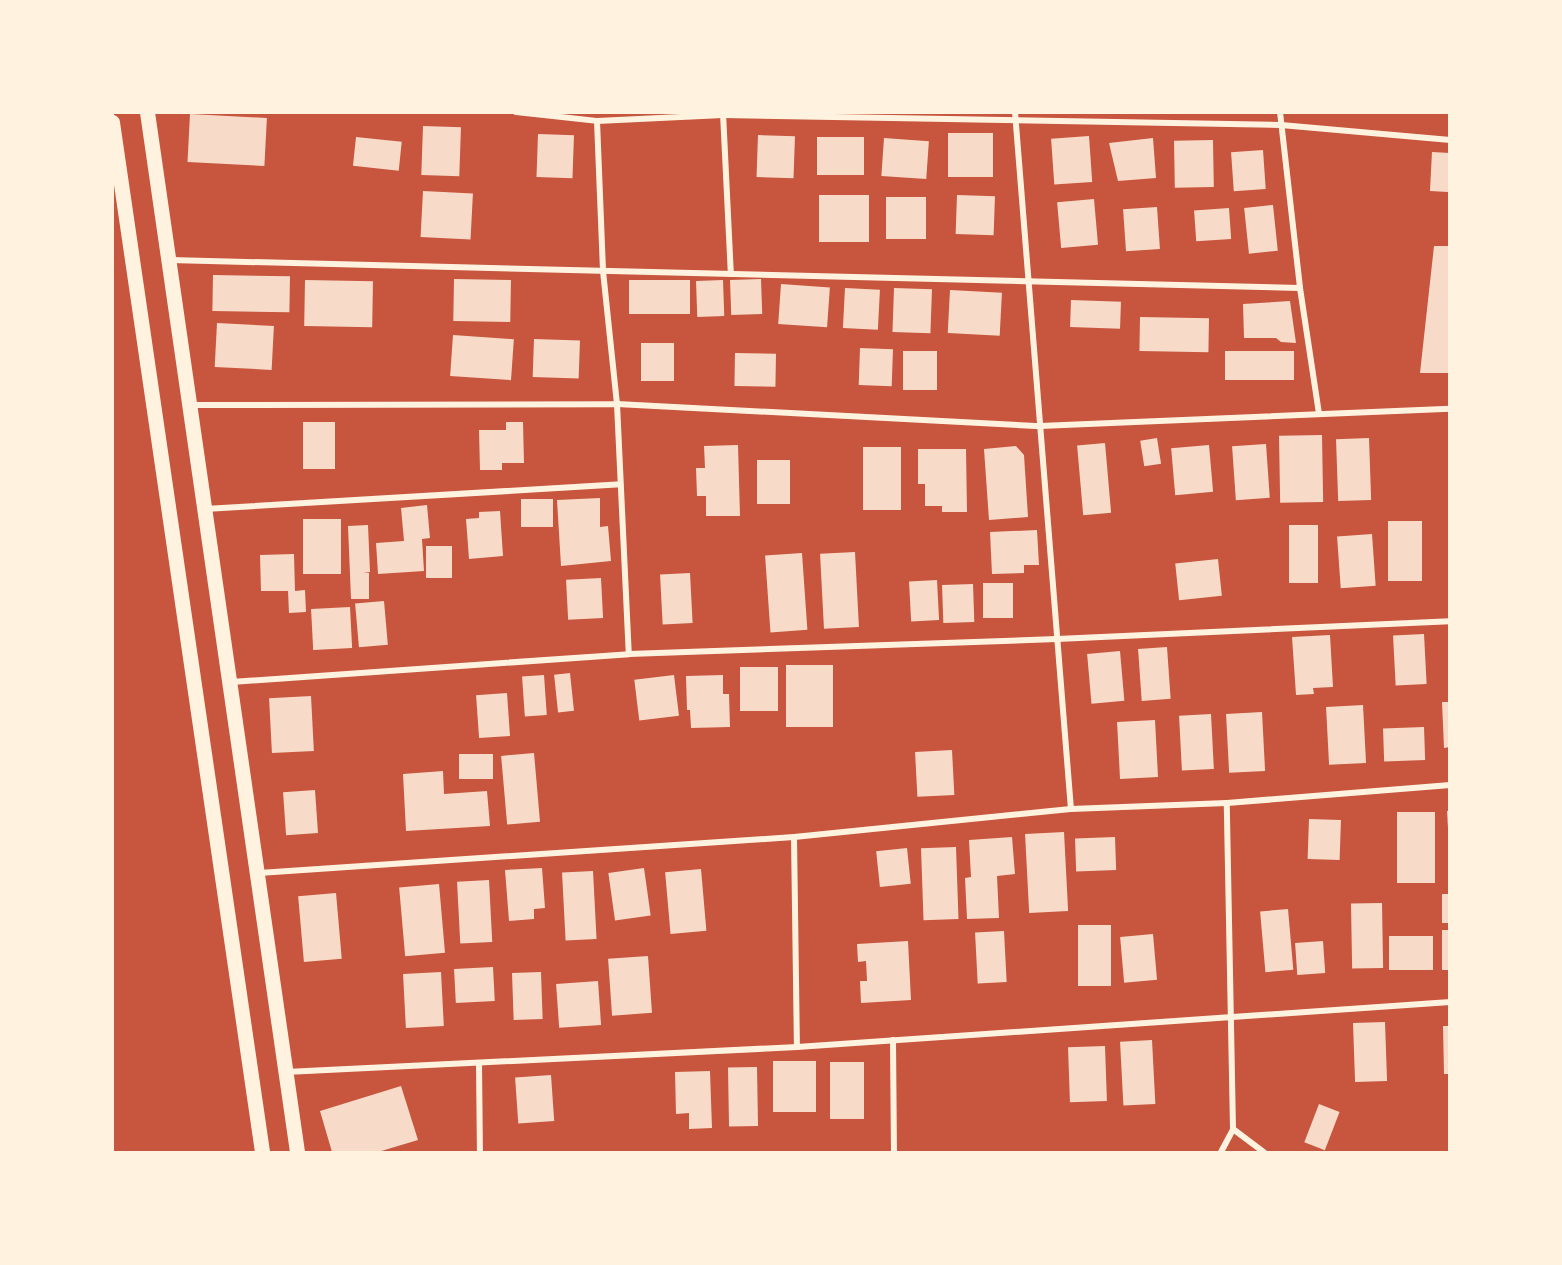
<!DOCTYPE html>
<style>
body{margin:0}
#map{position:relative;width:1562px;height:1265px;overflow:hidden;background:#c8553d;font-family:Figtree,sans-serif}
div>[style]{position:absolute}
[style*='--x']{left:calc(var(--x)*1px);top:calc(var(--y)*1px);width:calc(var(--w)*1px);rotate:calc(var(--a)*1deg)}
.building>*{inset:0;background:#f7dbc8;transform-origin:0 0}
.minor>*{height:6px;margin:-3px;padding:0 3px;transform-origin:3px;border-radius:3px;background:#fff3e0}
.primary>*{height:15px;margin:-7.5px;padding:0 7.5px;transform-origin:7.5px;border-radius:7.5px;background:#fff3e0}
span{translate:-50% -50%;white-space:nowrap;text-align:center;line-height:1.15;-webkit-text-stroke:6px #fff3e0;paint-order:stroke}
.frame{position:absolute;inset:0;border:114px solid #fff3e0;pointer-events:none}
</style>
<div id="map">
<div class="building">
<i style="left:190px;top:114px;width:77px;height:48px;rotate:3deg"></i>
<i style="left:423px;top:126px;width:38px;height:49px;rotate:2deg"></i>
<i style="left:948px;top:133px;width:45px;height:44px"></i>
<i style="left:538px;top:134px;width:36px;height:43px;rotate:2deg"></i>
<i style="left:758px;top:135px;width:37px;height:42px;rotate:2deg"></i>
<i style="left:1089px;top:136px;width:46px;height:38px;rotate:86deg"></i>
<i style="left:356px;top:137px;width:46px;height:29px;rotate:6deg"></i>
<i style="left:817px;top:137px;width:47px;height:38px"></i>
<i style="left:884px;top:138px;width:45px;height:38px;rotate:4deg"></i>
<i style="clip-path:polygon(1153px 138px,1156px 178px,1118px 181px,1109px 143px)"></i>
<i style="left:1213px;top:140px;width:47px;height:39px;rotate:89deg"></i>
<i style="left:1263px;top:150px;width:39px;height:32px;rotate:86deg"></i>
<i style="left:1432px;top:152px;width:18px;height:39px;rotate:3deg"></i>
<i style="left:423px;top:191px;width:50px;height:46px;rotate:3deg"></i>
<i style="left:819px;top:195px;width:50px;height:47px"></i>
<i style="left:957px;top:195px;width:38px;height:39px;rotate:2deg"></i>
<i style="left:886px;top:197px;width:40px;height:42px"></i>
<i style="left:1094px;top:199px;width:46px;height:37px;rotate:85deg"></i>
<i style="left:1273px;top:205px;width:46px;height:29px;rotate:84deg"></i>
<i style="left:1157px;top:207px;width:42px;height:34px;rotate:86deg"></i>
<i style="left:1229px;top:208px;width:31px;height:35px;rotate:86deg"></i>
<i style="clip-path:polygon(1434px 246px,1450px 246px,1450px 373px,1420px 373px)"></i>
<i style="left:213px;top:275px;width:77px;height:36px;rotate:1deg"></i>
<i style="left:454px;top:279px;width:57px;height:42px;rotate:1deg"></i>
<i style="left:761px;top:279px;width:35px;height:31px;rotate:88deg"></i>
<i style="left:305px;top:280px;width:68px;height:46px;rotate:1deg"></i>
<i style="left:690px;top:280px;width:34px;height:61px;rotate:90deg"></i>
<i style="left:723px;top:280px;width:36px;height:27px;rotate:88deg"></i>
<i style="left:781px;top:284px;width:49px;height:40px;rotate:4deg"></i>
<i style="left:845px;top:288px;width:35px;height:40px;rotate:3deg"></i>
<i style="left:894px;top:288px;width:38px;height:44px;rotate:2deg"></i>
<i style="left:950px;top:290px;width:52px;height:43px;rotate:3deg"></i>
<i style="left:1071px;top:300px;width:50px;height:27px;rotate:2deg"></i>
<i style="clip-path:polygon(1290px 301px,1296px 343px,1281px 342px,1276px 338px,1244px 338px,1243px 304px)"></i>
<i style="left:1140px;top:317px;width:69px;height:34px;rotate:1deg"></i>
<i style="left:217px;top:323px;width:57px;height:44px;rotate:3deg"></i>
<i style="left:453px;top:335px;width:61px;height:41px;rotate:4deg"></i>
<i style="left:534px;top:339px;width:46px;height:38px;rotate:2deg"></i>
<i style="left:641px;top:343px;width:33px;height:38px"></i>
<i style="left:860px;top:348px;width:33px;height:37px;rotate:2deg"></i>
<i style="left:937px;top:351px;width:39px;height:34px;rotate:90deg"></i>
<i style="left:1294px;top:351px;width:29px;height:69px;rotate:90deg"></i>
<i style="left:735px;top:353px;width:41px;height:33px;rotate:1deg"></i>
<i style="left:303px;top:422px;width:32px;height:47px"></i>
<i style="clip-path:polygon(506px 422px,523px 422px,524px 463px,502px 463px,502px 470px,480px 470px,479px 430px,506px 430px)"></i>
<i style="left:1322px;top:435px;width:67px;height:43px;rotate:89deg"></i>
<i style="left:1157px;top:438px;width:26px;height:17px;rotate:81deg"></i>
<i style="left:1369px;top:438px;width:62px;height:33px;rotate:88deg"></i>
<i style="left:1105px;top:443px;width:70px;height:28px;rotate:85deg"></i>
<i style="left:1266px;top:444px;width:54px;height:34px;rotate:86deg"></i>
<i style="clip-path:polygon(738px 445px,740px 516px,706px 516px,706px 496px,697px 496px,696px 468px,705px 468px,704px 446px)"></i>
<i style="left:1209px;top:445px;width:47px;height:38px;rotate:85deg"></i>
<i style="clip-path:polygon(1016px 446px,1024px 455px,1028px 517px,989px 520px,984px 449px)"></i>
<i style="left:863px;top:447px;width:38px;height:63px"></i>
<i style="clip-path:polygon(918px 449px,966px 449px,967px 512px,942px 512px,942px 506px,925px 506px,925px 484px,918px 484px)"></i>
<i style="left:757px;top:460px;width:33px;height:44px"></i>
<i style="clip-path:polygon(600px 498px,600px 527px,608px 526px,611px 561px,561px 566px,557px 500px)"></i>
<i style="left:521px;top:499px;width:32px;height:28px"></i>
<i style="clip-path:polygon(427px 505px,430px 538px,422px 539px,424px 571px,378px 574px,376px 543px,404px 541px,401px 508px)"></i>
<i style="clip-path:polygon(500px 511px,503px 556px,469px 559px,466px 519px,479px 518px,479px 512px)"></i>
<i style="left:303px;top:519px;width:38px;height:55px"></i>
<i style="left:1388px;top:521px;width:34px;height:60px"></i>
<i style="clip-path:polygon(368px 525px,370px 572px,363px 573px,369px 573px,369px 599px,351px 599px,348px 526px)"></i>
<i style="left:1289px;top:525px;width:29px;height:58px"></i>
<i style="clip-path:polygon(1037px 530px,1039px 565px,1024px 565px,1024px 573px,992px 574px,990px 532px)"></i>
<i style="left:1372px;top:534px;width:52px;height:35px;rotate:86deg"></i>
<i style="left:426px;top:546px;width:26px;height:32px"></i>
<i style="left:855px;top:552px;width:75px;height:35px;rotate:87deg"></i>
<i style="left:802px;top:553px;width:77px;height:37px;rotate:86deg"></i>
<i style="clip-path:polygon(294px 554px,295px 591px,305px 590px,306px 612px,289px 613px,288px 591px,261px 591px,260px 555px)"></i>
<i style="left:1218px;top:559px;width:37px;height:43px;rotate:84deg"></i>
<i style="left:690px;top:573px;width:50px;height:30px;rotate:87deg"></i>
<i style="left:601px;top:578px;width:40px;height:35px;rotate:87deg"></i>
<i style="left:937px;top:580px;width:40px;height:28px;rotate:87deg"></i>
<i style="left:983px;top:583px;width:30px;height:35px"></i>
<i style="left:973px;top:584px;width:38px;height:31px;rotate:88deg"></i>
<i style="left:384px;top:601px;width:44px;height:29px;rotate:85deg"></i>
<i style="left:350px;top:607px;width:41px;height:39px;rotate:87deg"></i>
<i style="left:1424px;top:634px;width:50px;height:31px;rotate:87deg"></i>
<i style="clip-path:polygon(1330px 635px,1333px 687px,1313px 688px,1314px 694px,1296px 695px,1292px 637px)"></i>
<i style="left:1167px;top:647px;width:52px;height:29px;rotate:86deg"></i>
<i style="left:1120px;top:651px;width:50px;height:33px;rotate:85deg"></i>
<i style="left:786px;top:665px;width:47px;height:62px"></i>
<i style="left:778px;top:667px;width:44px;height:38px;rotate:90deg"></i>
<i style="left:570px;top:673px;width:38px;height:16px;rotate:84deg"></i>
<i style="left:544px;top:675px;width:40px;height:22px;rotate:86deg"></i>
<i style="left:674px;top:675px;width:41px;height:40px;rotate:83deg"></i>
<i style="clip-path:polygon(723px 675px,723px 694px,729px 694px,730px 727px,691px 728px,690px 710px,687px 710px,686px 676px)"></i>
<i style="left:507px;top:693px;width:43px;height:31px;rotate:86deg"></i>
<i style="left:311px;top:696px;width:55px;height:42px;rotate:87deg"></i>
<i style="clip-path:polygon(1442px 702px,1450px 702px,1450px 747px,1444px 748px)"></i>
<i style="left:1363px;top:705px;width:58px;height:37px;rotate:87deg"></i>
<i style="left:1262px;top:712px;width:59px;height:36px;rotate:87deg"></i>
<i style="left:1211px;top:714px;width:55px;height:32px;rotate:87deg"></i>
<i style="left:1155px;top:720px;width:57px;height:38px;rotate:87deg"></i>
<i style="left:1424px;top:727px;width:33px;height:41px;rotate:88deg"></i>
<i style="left:952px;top:750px;width:45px;height:37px;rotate:87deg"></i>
<i style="left:534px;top:753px;width:69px;height:33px;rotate:85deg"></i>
<i style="left:493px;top:754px;width:25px;height:34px;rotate:90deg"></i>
<i style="clip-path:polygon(443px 771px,444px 794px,487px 791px,490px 826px,406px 831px,403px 774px)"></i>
<i style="left:315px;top:790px;width:43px;height:32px;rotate:86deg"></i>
<i style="clip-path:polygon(1447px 811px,1450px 811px,1450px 828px,1448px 828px)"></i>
<i style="left:1397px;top:812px;width:38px;height:71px"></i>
<i style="left:1309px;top:819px;width:32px;height:40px;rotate:2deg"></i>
<i style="left:1064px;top:832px;width:79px;height:39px;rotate:87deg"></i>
<i style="clip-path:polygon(1012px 837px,1015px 874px,997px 876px,999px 918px,967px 919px,965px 878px,971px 877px,969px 840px)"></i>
<i style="left:1115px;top:837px;width:33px;height:40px;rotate:88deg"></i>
<i style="left:956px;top:847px;width:72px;height:35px;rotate:88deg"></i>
<i style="left:907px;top:848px;width:36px;height:31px;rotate:84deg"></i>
<i style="clip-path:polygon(542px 868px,545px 908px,534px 909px,534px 919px,509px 921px,505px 870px)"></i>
<i style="left:644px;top:868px;width:48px;height:36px;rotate:82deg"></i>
<i style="left:701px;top:869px;width:62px;height:36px;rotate:85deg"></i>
<i style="left:593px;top:871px;width:68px;height:31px;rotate:87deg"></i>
<i style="left:489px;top:880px;width:62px;height:32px;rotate:87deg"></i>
<i style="left:439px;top:884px;width:69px;height:40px;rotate:85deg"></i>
<i style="left:336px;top:893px;width:66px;height:38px;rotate:85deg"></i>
<i style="left:1442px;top:894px;width:8px;height:29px"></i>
<i style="left:1382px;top:903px;width:65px;height:31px;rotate:89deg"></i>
<i style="left:1288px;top:909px;width:61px;height:28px;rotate:85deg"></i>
<i style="left:1078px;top:925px;width:33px;height:61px"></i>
<i style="left:1442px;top:930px;width:8px;height:40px"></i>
<i style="left:1004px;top:931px;width:51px;height:29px;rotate:87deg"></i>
<i style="left:1153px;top:934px;width:46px;height:33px;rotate:85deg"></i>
<i style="left:1433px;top:936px;width:34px;height:44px;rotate:90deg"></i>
<i style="clip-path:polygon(908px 941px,911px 1000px,861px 1003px,860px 981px,867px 981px,866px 961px,858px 962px,857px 944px)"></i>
<i style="left:1323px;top:941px;width:32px;height:28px;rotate:86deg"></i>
<i style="left:648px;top:956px;width:57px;height:40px;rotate:86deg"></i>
<i style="left:493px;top:967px;width:34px;height:39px;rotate:87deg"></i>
<i style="left:441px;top:972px;width:54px;height:38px;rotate:87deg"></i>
<i style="left:541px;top:972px;width:47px;height:29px;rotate:88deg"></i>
<i style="left:598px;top:981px;width:44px;height:42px;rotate:86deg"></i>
<i style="left:1385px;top:1022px;width:59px;height:32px;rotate:88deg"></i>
<i style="clip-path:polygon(1443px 1026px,1450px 1026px,1450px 1074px,1444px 1074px)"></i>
<i style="left:1152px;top:1040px;width:64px;height:32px;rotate:87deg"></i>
<i style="left:1105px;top:1046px;width:55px;height:37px;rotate:88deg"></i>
<i style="left:773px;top:1061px;width:43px;height:51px"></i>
<i style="left:830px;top:1062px;width:34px;height:57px"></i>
<i style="left:757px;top:1067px;width:59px;height:29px;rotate:89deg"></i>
<i style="clip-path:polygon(710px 1071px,712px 1128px,689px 1129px,689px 1113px,676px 1114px,675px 1072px)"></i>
<i style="left:551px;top:1075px;width:46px;height:36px;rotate:86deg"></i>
<i style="clip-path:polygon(401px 1086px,418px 1140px,378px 1152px,332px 1152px,320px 1111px)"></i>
<i style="left:1319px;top:1104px;width:22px;height:41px;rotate:21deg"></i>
</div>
<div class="minor">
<i style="--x:516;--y:112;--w:81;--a:6.3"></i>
<i style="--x:597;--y:121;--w:126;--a:-2.7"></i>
<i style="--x:723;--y:115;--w:558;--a:1.03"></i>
<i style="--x:1281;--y:125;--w:170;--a:5.1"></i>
<i style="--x:1015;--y:112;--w:699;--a:85.41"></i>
<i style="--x:1280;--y:112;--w:177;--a:83.5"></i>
<i style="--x:1300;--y:288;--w:126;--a:81.4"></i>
<i style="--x:723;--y:113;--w:161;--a:87.2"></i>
<i style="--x:597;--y:121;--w:150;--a:87.7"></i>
<i style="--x:603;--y:271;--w:134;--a:84"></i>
<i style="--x:617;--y:404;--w:250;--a:87.3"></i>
<i style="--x:170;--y:260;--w:1130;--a:1.42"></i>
<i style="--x:190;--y:405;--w:427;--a:-0.1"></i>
<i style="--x:617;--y:404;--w:424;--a:3"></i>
<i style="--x:1040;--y:426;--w:410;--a:-2.4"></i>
<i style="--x:205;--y:509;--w:416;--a:-3.4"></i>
<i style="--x:231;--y:682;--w:399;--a:-4"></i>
<i style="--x:629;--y:654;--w:428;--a:-2"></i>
<i style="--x:1057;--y:639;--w:393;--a:-2.6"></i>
<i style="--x:794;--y:837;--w:210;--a:89.2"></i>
<i style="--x:259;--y:873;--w:536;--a:-3.85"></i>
<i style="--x:794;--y:837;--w:278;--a:-5.8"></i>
<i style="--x:1071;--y:809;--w:156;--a:-2.2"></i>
<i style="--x:1227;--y:803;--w:224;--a:-4.6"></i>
<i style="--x:893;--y:1040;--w:112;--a:89.5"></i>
<i style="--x:479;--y:1063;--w:89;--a:89.4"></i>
<i style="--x:286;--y:1072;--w:512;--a:-2.8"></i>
<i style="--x:797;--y:1047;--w:655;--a:-3.94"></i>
<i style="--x:1233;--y:1129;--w:39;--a:37"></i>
<i style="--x:1221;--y:1152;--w:26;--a:-62"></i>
<i style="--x:1233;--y:1129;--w:326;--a:-91.1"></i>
</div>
<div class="primary">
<i style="--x:147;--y:112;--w:1051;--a:81.79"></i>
<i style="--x:112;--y:122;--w:1041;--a:81.71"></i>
</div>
<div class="frame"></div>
</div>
